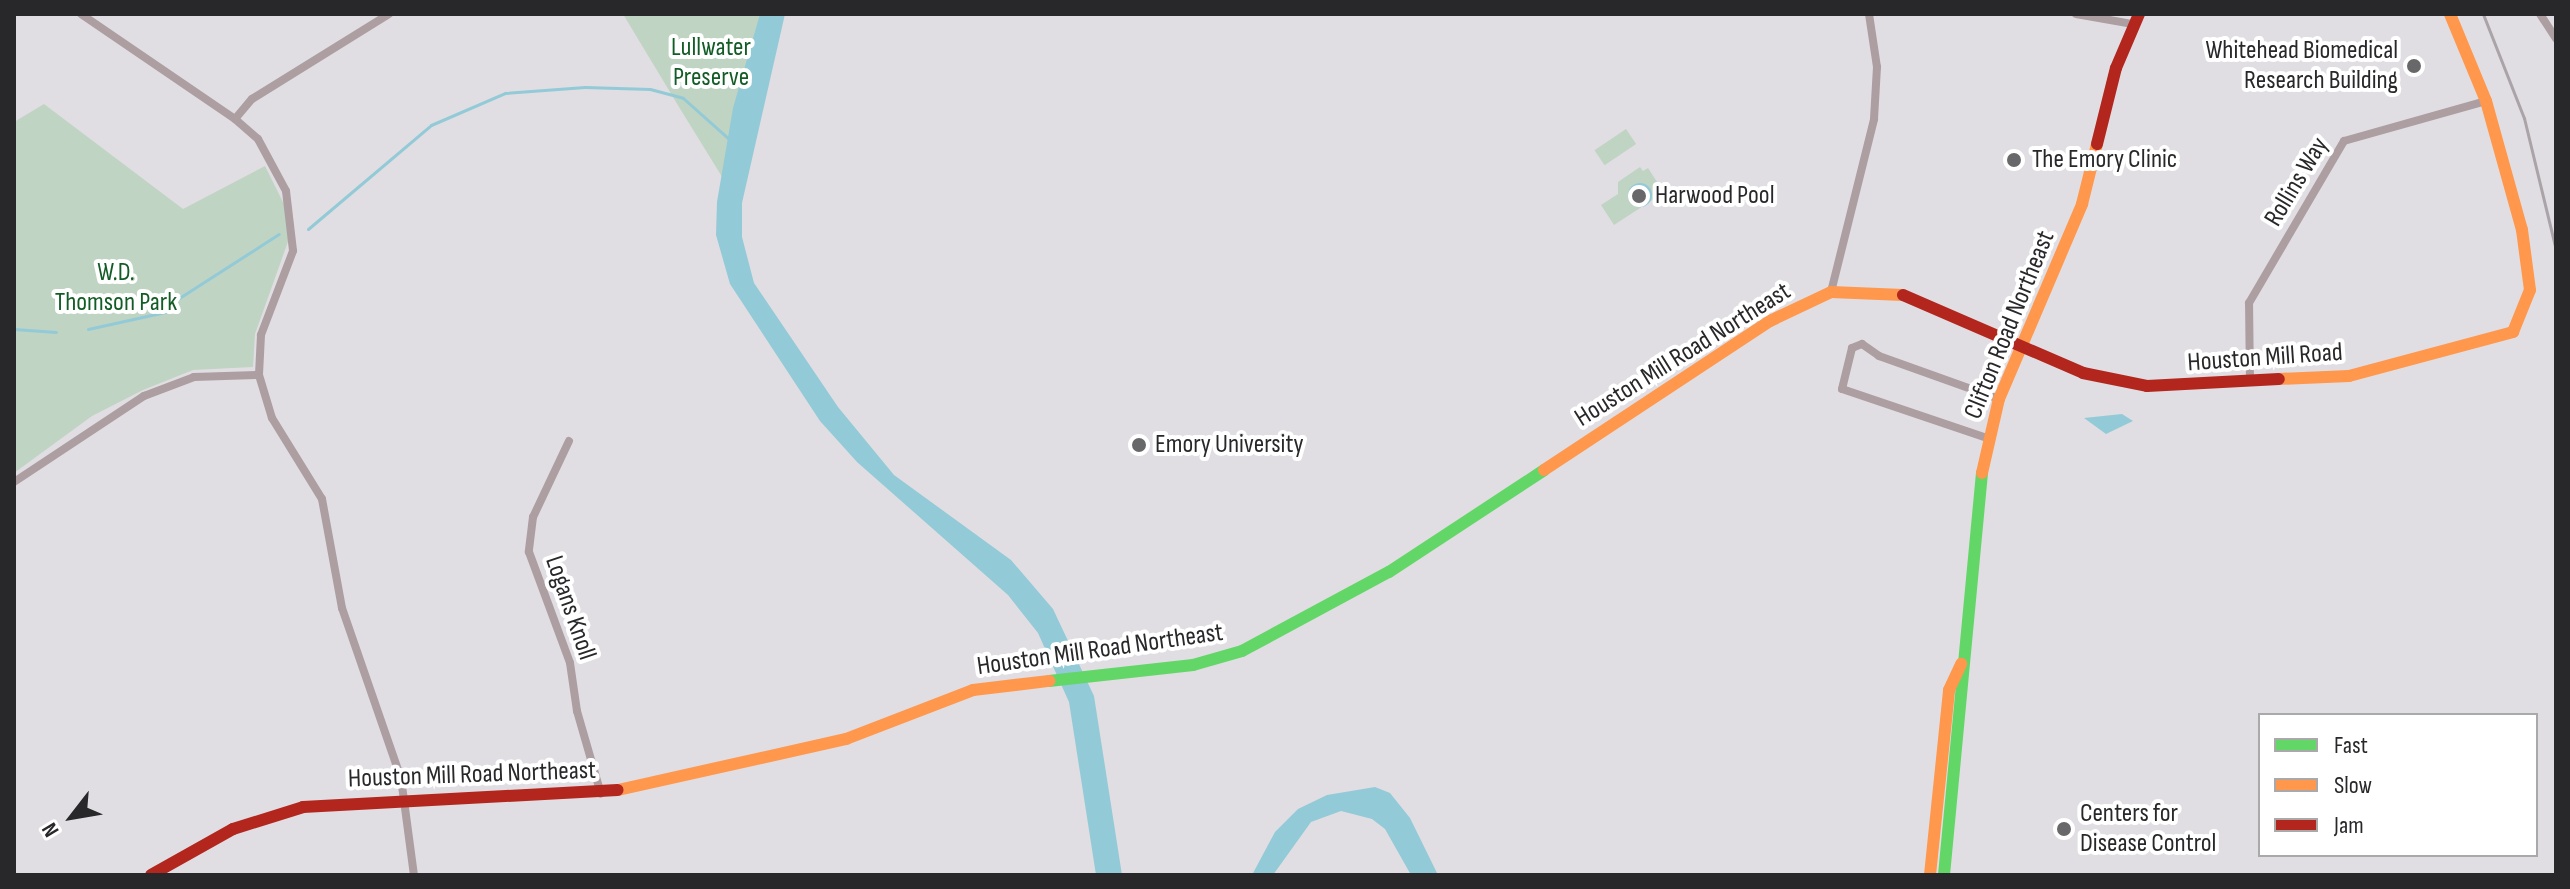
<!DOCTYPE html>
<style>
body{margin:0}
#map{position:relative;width:2570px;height:889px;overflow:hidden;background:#e0dee2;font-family:"Sofia Sans Condensed",sans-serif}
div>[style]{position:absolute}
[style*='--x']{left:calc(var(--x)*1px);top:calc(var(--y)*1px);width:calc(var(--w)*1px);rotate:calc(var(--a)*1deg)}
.green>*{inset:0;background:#c0d4c3;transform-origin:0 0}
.water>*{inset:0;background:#93cad7}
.round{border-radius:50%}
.stream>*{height:3px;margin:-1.5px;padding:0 1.5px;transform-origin:1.5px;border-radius:1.5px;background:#93cad7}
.street>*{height:8px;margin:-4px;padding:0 4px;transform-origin:4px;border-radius:4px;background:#ad9ea2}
.fast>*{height:12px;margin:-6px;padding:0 6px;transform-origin:6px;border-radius:6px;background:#63d668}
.slow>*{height:12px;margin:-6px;padding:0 6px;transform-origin:6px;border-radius:6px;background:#ff974d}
.jam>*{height:12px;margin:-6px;padding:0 6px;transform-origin:6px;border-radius:6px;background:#b3261e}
.rail>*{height:3px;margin:-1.5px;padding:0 1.5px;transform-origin:1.5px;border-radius:1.5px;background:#aaa4a8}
.dots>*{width:22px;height:22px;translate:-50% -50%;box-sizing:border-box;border:4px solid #fff;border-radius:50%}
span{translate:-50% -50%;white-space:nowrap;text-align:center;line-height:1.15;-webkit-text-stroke:8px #fff;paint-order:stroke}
.park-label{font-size:26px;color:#125c26}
.poi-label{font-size:26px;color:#28272a}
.right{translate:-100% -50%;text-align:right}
.left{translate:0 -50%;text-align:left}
.street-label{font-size:26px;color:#28272a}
.frame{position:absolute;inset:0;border:16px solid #28272a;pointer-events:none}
.legend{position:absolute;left:2258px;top:713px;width:280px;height:144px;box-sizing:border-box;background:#fff;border:2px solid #a9a9aa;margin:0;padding:10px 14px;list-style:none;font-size:24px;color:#28272a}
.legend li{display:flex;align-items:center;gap:16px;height:40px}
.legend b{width:40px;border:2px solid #a9a9aa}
.north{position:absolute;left:32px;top:777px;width:80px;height:80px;-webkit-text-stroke:6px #fff;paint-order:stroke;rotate:239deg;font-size:22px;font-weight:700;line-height:32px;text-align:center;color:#28272a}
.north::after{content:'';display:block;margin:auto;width:28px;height:36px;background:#28272a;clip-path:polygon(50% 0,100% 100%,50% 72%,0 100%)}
</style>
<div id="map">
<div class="green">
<i style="clip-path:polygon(623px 14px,773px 14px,732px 193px,679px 107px)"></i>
<i style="clip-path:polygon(44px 104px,183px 209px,265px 166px,284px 204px,290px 236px,255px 334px,253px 367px,193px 370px,143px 390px,92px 416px,14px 473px,14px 122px)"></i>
<i style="left:1626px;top:129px;width:18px;height:38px;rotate:56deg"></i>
<i style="clip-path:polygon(1640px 167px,1643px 171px,1648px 168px,1661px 188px,1657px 197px,1614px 225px,1601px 205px,1618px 194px,1618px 182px)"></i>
</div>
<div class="water">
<i style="clip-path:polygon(760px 14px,785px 14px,742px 203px,742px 237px,754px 283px,838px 407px,894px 475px,1011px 560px,1053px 609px,1094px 696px,1122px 875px,1096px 875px,1069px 702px,1038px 633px,1008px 595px,857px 462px,820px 421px,730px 284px,716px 235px,717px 202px,733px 108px)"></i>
<i class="round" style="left:1628px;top:183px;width:24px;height:24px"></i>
<i style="clip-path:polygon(2122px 414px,2133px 421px,2106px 434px,2084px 418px)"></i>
<i style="clip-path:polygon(1375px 787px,1390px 793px,1410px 818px,1438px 875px,1411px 875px,1385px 829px,1372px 819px,1341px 811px,1311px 822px,1273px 875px,1252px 875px,1275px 832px,1298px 809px,1327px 795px)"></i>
</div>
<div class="stream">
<i style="--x:308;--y:229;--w:161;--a:-40.2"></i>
<i style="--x:431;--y:125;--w:81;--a:-23.4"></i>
<i style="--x:505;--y:93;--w:80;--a:-4.3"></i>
<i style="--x:585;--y:87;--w:65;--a:1.8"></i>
<i style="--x:650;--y:89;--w:34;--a:15"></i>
<i style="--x:683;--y:98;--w:63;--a:41.8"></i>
<i style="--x:14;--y:329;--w:42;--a:4.1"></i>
<i style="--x:88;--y:329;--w:79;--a:-12.4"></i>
<i style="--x:165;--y:312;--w:16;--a:-47"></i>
<i style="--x:176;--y:300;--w:122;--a:-32.7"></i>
</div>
<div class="street">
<i style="--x:81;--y:14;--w:186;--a:34.3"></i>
<i style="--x:235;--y:119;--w:30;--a:41"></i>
<i style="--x:258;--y:139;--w:59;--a:61.7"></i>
<i style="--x:286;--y:191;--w:60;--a:83.3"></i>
<i style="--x:293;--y:251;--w:90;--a:110.9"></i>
<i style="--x:261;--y:335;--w:40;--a:92.9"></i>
<i style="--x:259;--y:375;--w:45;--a:73.2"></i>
<i style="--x:272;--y:418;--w:95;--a:58.3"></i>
<i style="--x:322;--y:499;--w:111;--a:79.6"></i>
<i style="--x:342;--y:608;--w:180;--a:70.9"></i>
<i style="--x:401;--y:778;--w:98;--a:82.4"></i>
<i style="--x:2076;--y:14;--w:58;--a:10"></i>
<i style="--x:2540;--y:14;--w:30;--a:57"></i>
<i style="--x:235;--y:119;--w:26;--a:-50"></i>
<i style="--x:252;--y:99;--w:161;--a:-31.8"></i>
<i style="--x:1831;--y:292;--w:178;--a:-76"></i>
<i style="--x:1874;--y:119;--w:52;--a:-86.7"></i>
<i style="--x:1877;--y:67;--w:54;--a:-98.6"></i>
<i style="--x:2250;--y:382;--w:79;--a:-90.7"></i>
<i style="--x:2249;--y:303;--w:188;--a:-59.6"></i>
<i style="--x:2344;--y:141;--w:148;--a:-15.7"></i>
<i style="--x:1987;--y:438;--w:153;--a:-161.3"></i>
<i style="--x:1842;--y:389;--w:42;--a:-76.3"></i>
<i style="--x:1852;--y:348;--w:11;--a:-22"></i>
<i style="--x:1862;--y:344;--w:21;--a:35"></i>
<i style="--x:1879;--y:356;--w:127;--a:19.7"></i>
<i style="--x:569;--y:441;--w:84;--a:115.3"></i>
<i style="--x:533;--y:517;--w:35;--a:97"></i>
<i style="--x:529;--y:552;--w:118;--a:69.7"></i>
<i style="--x:570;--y:663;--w:49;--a:81.7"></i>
<i style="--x:577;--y:711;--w:86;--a:73.9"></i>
<i style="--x:14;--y:482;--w:156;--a:-33.5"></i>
<i style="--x:144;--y:396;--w:53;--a:-20.8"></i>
<i style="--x:194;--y:377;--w:65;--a:-1.8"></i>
</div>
<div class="fast">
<i style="--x:1049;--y:681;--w:145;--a:-6.3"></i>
<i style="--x:1193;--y:665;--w:51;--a:-15.9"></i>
<i style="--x:1242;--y:651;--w:167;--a:-28.3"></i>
<i style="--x:1389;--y:572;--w:186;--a:-33.3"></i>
<i style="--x:1944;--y:875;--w:404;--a:-84.6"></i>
</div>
<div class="slow">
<i style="--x:2279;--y:379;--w:70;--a:-2.5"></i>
<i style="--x:2349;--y:376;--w:170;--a:-15"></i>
<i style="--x:2513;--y:332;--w:45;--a:-68"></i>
<i style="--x:2530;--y:290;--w:61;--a:-97.6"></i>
<i style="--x:2522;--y:230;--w:134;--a:-105.6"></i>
<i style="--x:2486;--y:101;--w:94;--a:-112.5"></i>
<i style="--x:1544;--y:470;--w:271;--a:-33.4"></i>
<i style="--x:1770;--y:321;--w:68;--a:-25.4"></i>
<i style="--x:1831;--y:292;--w:72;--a:2.4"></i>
<i style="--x:1982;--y:473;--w:76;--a:-77.1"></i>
<i style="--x:1999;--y:399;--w:212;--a:-66.9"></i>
<i style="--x:2082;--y:204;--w:62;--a:-76"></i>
<i style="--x:618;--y:790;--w:234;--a:-12.6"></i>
<i style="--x:846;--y:739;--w:136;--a:-21.1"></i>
<i style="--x:973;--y:690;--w:77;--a:-6.8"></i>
<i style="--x:1930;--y:875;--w:186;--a:-84.1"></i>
<i style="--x:1949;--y:690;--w:29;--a:-65"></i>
</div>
<div class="jam">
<i style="--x:2097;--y:144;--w:78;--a:-76"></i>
<i style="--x:2116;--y:68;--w:59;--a:-66.9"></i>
<i style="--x:1903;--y:295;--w:196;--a:23.4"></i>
<i style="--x:2083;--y:373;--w:65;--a:11.5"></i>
<i style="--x:2147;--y:386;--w:132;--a:-3"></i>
<i style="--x:151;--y:875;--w:94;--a:-29.3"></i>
<i style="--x:233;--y:829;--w:73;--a:-17.4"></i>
<i style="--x:303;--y:807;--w:315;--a:-3.1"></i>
</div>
<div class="rail">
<i style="--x:2483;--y:14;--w:112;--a:68.5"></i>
<i style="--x:2524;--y:118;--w:136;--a:76.4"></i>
</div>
<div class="dots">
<i style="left:2414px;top:66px;background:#68676a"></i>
<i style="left:2014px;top:160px;background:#68676a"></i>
<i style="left:1639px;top:196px;background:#68676a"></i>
<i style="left:1139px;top:445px;background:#68676a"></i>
<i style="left:2064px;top:829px;background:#68676a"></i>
</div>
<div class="park-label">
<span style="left:711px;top:63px">Lullwater<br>Preserve</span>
<span style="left:116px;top:288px">W.D.<br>Thomson Park</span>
</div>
<div class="poi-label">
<span class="right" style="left:2398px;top:66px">Whitehead Biomedical<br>Research Building</span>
<span class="left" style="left:2032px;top:160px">The Emory Clinic</span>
<span class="left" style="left:1655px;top:196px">Harwood Pool</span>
<span class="left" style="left:1155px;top:445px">Emory University</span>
<span class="left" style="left:2080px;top:829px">Centers for<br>Disease Control</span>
</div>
<div class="street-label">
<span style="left:2297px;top:182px;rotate:-59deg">Rollins Way</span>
<span style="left:2010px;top:325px;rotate:-68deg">Clifton Road Northeast</span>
<span style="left:1683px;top:355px;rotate:-32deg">Houston Mill Road Northeast</span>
<span style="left:2265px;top:358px;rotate:-4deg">Houston Mill Road</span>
<span style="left:570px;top:608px;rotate:71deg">Logans Knoll</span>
<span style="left:1100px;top:650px;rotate:-8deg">Houston Mill Road Northeast</span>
<span style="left:472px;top:775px;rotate:-2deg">Houston Mill Road Northeast</span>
</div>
<div class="frame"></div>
<ul class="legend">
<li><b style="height:10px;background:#63d668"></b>Fast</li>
<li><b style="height:10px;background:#ff974d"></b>Slow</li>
<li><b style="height:10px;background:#b3261e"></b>Jam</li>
</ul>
<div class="north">N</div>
</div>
